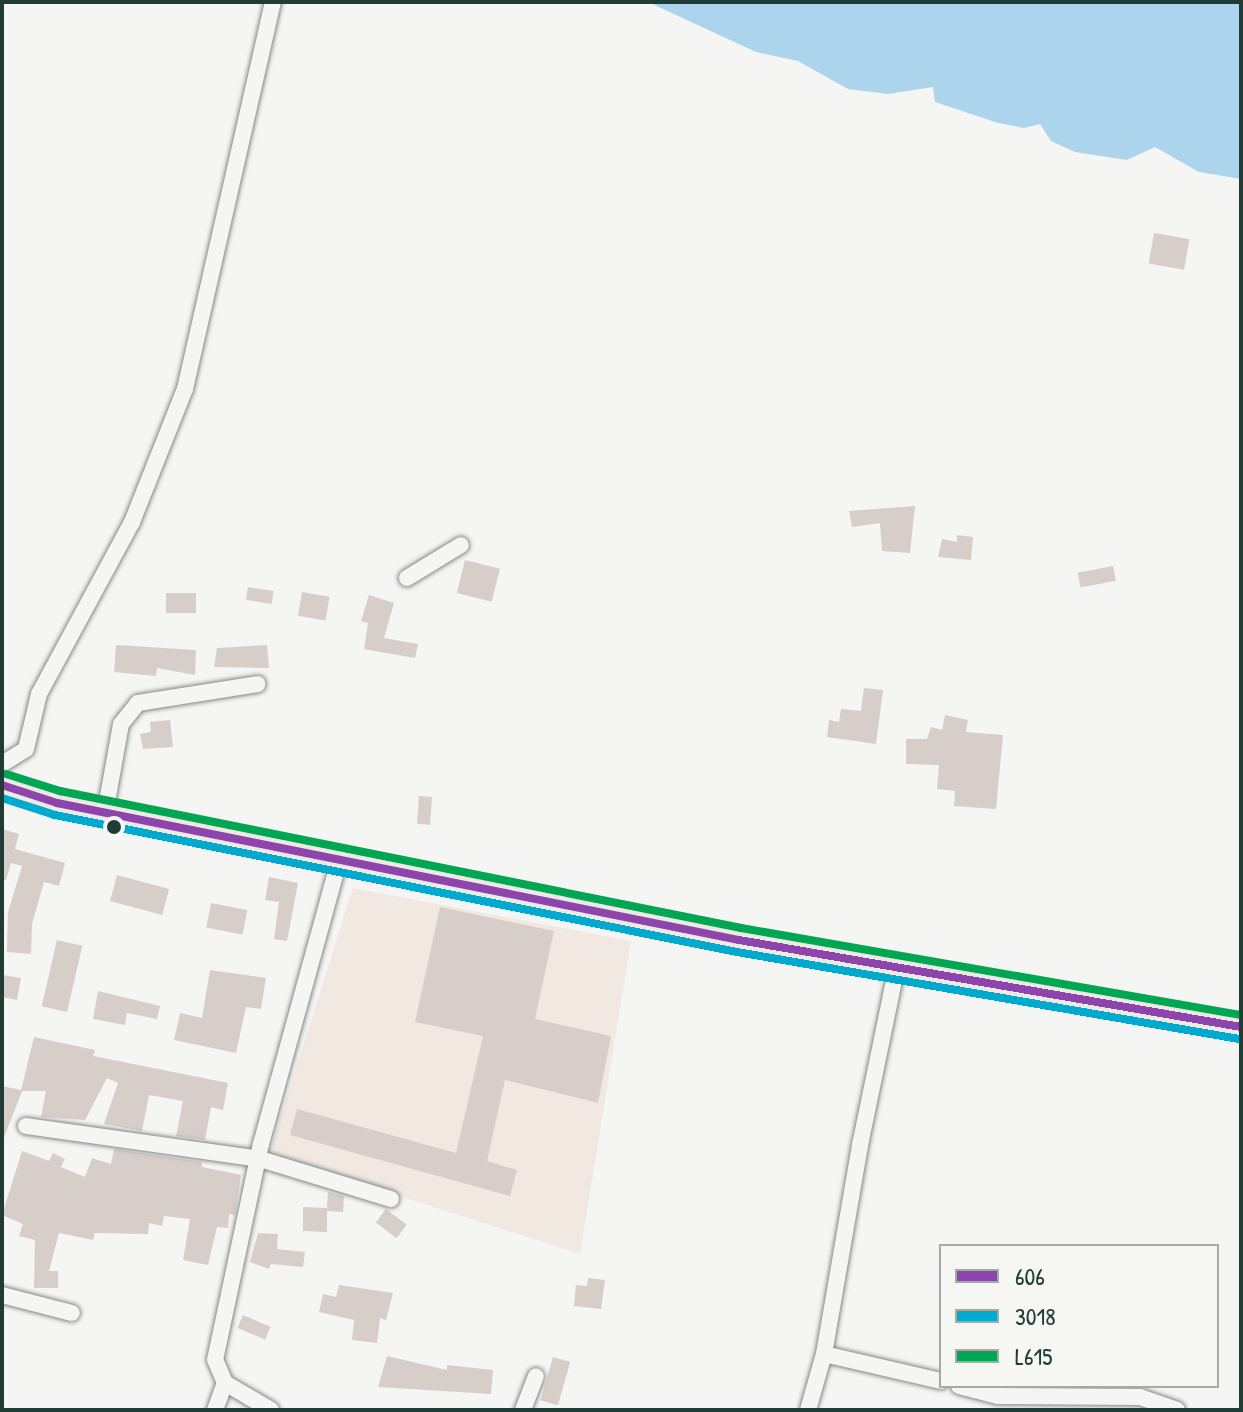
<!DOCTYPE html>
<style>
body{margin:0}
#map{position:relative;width:1243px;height:1412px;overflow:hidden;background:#f5f5f3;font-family:"Patrick Hand",sans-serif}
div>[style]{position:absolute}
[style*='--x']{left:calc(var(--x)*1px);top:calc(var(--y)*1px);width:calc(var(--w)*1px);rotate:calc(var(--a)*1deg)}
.built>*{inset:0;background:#f1e8e2}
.water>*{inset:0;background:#acd4ed}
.building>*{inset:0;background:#d8cec9;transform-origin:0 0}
.roads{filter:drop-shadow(0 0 2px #858a88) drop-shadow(0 0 2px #858a88)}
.minor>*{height:16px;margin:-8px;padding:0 8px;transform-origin:8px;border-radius:8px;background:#f5f5f3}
.major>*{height:20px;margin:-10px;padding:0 10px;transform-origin:10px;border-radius:10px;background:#edeae4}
.bus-1>*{height:8px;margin:-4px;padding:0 4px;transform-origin:4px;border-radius:4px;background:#8e44ad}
.bus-2>*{height:8px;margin:-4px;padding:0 4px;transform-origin:4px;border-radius:4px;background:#00a9ce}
.bus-3>*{height:8px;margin:-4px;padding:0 4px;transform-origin:4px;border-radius:4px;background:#00a651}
.dots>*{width:22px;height:22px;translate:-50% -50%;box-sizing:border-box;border:4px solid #f6f6f2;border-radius:50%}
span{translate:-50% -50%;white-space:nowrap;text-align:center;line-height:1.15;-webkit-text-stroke:6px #f6f6f2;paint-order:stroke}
.frame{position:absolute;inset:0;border:4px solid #1f3d34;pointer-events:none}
.legend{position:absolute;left:939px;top:1244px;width:280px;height:144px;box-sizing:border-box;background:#f6f6f2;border:2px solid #a0aca6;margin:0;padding:10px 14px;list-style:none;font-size:24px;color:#1f3d34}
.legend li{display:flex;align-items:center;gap:16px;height:40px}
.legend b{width:40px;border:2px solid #a0aca6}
</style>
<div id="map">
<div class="built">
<i style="clip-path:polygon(353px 888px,631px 941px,580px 1254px,269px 1154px)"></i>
</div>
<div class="water">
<i style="clip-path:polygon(648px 2px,1241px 2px,1241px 179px,1199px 172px,1155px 147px,1127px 160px,1075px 152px,1051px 141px,1040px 124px,1024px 128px,998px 123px,935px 102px,933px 87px,888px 94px,848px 89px,798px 61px,756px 52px)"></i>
</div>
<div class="building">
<i style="left:1154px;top:233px;width:36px;height:31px;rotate:10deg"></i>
<i style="clip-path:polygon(915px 506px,910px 553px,882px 551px,880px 523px,852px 527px,849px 511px)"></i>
<i style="clip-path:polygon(957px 535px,973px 537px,971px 560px,938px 557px,942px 539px,957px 542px)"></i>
<i style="left:465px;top:560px;width:36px;height:34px;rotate:14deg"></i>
<i style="left:1113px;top:566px;width:15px;height:36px;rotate:79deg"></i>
<i style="left:248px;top:587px;width:26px;height:13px;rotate:9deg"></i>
<i style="left:302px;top:592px;width:28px;height:24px;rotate:10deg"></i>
<i style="left:166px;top:593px;width:30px;height:20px"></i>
<i style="clip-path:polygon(369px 595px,394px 603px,384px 638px,418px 644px,415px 658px,364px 649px,368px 623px,361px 621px)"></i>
<i style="clip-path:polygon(116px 645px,196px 650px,195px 675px,157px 668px,156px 676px,114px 672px)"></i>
<i style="clip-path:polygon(267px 645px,269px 668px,214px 667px,217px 648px)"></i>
<i style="clip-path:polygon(864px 688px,883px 690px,876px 744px,827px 737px,829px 720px,839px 722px,841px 709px,861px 711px)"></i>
<i style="clip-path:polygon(945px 715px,968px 720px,966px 732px,1003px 735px,996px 809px,954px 806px,955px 791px,937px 789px,939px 765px,906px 764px,906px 739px,927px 739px,931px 727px,942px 730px)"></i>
<i style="clip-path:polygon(170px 720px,173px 747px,143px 749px,140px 734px,151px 732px,150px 722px)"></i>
<i style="left:419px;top:796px;width:13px;height:28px;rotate:4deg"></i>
<i style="clip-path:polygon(2px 829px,19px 834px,15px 849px,65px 863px,59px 886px,44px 882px,32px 924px,31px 954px,7px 952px,8px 912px,22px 866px,11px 863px,6px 880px,2px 880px)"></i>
<i style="left:117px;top:875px;width:54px;height:27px;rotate:15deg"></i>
<i style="clip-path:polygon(269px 877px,298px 883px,287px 941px,274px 939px,279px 902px,265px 900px)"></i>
<i style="left:211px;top:903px;width:37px;height:25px;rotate:11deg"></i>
<i style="clip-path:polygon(440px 907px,554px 931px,535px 1019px,611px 1036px,598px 1103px,505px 1080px,487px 1161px,517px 1170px,510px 1196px,290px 1135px,297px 1109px,456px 1153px,483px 1036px,415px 1022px)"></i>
<i style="left:57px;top:940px;width:26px;height:68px;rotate:13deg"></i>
<i style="clip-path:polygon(210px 970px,266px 978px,261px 1009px,246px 1007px,236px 1053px,174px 1040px,180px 1013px,202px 1018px)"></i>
<i style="clip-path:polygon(3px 975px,21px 978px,17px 1000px,2px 997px)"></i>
<i style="clip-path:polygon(98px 991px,160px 1006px,157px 1019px,127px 1013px,125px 1025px,93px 1019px)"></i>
<i style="clip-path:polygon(34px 1037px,95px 1050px,93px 1056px,228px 1083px,223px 1110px,211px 1107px,205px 1140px,176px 1136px,183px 1101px,149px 1095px,142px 1131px,104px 1124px,118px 1083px,107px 1078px,85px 1120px,41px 1117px,46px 1091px,22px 1091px,2px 1143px,2px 1086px,21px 1090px)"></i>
<i style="clip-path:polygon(114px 1149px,202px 1162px,202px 1167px,241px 1175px,235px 1215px,229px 1214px,228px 1228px,217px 1227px,208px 1265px,183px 1260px,190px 1219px,164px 1216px,162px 1226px,149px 1223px,148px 1234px,95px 1233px,93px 1240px,59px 1233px,49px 1271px,58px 1271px,58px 1288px,34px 1288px,35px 1240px,19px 1236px,23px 1224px,2px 1215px,22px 1151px,49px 1161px,53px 1153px,65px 1159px,61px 1167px,85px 1177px,92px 1158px,111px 1164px)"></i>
<i style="clip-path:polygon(328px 1192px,344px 1196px,343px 1212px,327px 1211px,327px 1232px,303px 1231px,303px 1207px,327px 1208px)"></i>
<i style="left:386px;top:1209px;width:26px;height:17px;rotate:37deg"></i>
<i style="clip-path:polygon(258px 1233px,278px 1234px,277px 1249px,305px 1252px,303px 1267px,271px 1264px,269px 1269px,250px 1262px)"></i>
<i style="clip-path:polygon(588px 1278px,605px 1280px,601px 1309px,574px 1306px,576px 1285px,587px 1286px)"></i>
<i style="clip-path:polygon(339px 1285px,393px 1293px,386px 1320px,380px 1318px,377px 1343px,352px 1340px,354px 1320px,319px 1312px,323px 1294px,336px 1297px)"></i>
<i style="left:243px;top:1315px;width:30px;height:14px;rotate:23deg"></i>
<i style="clip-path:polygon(387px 1356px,447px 1370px,447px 1365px,493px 1370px,491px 1394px,378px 1387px)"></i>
<i style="left:553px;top:1357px;width:18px;height:45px;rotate:16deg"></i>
</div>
<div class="roads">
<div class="minor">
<i style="--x:407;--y:578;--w:63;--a:-31.4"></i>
<i style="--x:2;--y:764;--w:28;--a:-32"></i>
<i style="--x:26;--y:749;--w:57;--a:-76.7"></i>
<i style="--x:39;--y:694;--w:196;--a:-61.6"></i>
<i style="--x:132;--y:522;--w:143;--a:-68.3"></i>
<i style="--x:185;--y:389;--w:397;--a:-77.2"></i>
<i style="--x:105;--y:813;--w:90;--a:-79.8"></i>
<i style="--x:121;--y:724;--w:27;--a:-51"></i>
<i style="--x:138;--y:703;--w:121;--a:-9"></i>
<i style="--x:26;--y:1126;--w:236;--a:8"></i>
<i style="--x:260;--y:1159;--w:137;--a:17"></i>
<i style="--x:2;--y:1295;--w:72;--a:14.4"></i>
<i style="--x:824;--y:1354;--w:120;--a:13"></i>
<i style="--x:959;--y:1386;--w:40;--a:14.4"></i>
<i style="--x:998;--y:1396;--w:142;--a:0.4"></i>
<i style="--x:1140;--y:1397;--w:39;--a:19"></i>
<i style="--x:215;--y:1410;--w:29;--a:-70"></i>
<i style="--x:271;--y:1410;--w:53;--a:-149.6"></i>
<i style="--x:225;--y:1383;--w:25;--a:-113"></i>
<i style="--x:215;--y:1360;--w:221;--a:-78"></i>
<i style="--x:261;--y:1144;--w:295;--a:-74.6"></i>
<i style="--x:523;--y:1410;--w:36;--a:-69"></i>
<i style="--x:808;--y:1410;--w:58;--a:-74.1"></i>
<i style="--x:824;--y:1354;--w:212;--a:-80.2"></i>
<i style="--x:860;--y:1145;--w:182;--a:-78.3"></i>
</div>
<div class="major">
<i style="--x:2;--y:785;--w:58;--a:18.1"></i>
<i style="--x:57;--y:803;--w:696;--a:11.36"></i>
<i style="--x:739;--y:940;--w:509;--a:9.83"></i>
</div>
</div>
<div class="bus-1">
<i style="--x:2;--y:785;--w:58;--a:18.1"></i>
<i style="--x:57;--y:803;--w:696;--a:11.36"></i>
<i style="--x:739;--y:940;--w:509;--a:9.83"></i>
</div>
<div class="bus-2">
<i style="--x:2;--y:798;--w:56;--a:17.8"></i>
<i style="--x:55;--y:815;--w:696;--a:11.36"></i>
<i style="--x:737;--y:952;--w:509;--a:9.83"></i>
</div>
<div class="bus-3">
<i style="--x:6;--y:774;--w:57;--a:17.5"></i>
<i style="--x:60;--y:791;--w:695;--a:11.37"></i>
<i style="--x:741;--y:928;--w:508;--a:9.87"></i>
</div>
<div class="dots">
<i style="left:114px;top:827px;background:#1f3d34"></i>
</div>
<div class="frame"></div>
<ul class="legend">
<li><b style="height:10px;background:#8e44ad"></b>606</li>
<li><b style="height:10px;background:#00a9ce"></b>3018</li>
<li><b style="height:10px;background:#00a651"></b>L615</li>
</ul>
</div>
